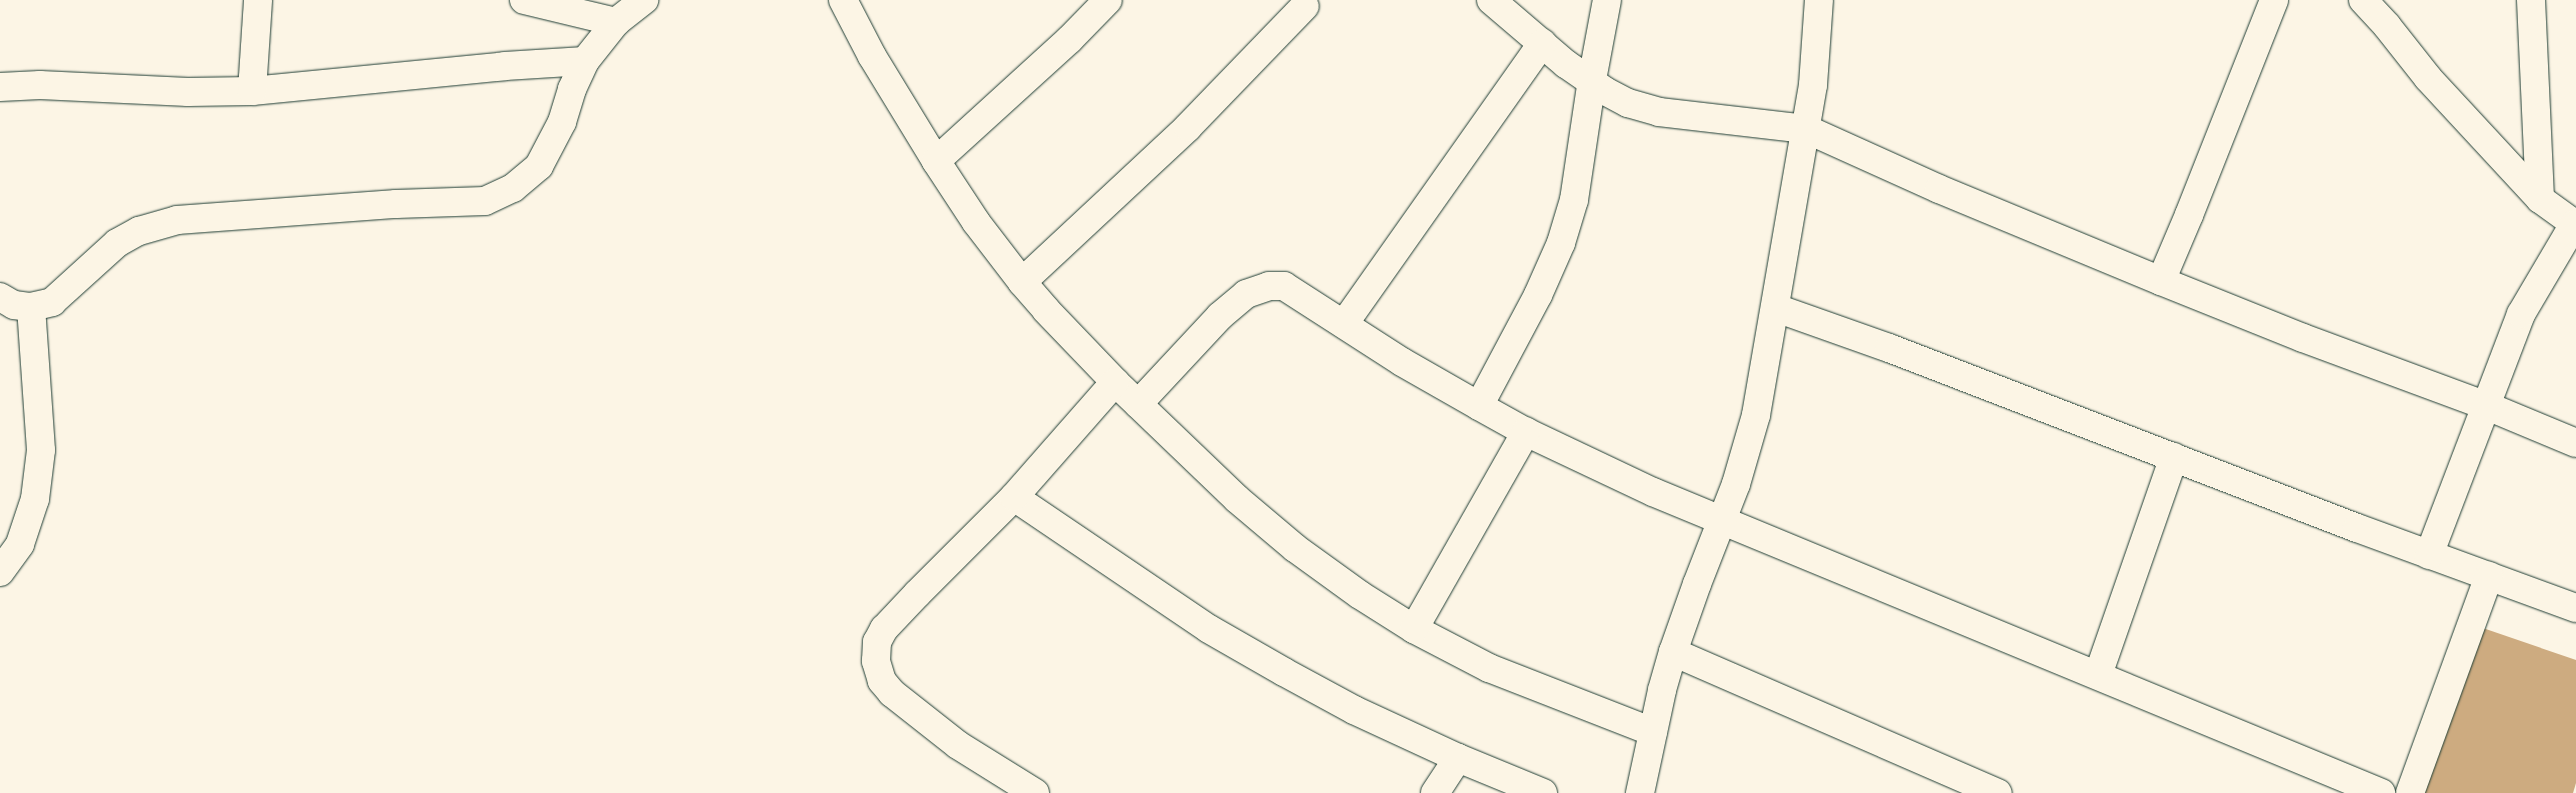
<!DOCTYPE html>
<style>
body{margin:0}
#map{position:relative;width:2576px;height:793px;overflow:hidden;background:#fcf5e5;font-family:Delius,sans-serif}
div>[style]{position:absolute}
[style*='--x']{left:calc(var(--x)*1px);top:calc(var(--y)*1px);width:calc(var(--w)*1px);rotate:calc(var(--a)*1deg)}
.building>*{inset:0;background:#cdab80}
.roads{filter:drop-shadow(0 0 1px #1f3d34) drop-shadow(0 0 1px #1f3d34)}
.minor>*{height:28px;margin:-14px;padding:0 14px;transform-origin:14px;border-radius:14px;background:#fcf5e5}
span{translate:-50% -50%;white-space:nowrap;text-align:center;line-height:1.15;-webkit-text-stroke:4px #fcf5e5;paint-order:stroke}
</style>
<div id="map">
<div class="building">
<i style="clip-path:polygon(2477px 626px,2576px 660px,2576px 783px,2573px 793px,2420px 793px)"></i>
</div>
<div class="roads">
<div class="minor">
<i style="--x:524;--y:0;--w:95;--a:13.4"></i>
<i style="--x:616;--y:22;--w:36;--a:-38"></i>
<i style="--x:843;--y:0;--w:63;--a:62.6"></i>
<i style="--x:872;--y:56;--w:123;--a:58.6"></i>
<i style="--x:936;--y:161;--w:73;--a:56.7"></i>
<i style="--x:976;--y:222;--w:76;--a:52.5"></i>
<i style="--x:1022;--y:282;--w:37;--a:49"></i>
<i style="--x:1046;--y:310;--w:100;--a:46.2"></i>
<i style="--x:1115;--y:382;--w:169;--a:43.8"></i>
<i style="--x:1237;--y:499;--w:76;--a:40.2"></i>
<i style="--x:1295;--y:548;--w:80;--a:35.9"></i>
<i style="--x:1360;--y:595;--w:64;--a:32.2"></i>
<i style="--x:1414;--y:629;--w:85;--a:27.5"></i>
<i style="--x:1489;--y:668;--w:176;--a:21.3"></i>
<i style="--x:1491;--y:0;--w:99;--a:40.5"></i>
<i style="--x:1566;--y:64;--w:47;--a:34.7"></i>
<i style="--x:1605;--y:91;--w:26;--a:28"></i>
<i style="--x:1628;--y:103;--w:32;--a:16"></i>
<i style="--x:1659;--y:112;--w:148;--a:6.6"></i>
<i style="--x:1806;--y:129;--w:146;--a:24.3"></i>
<i style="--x:1939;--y:189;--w:240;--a:22.5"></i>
<i style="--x:2161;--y:281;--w:153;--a:21.9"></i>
<i style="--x:2303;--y:338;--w:196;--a:20.3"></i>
<i style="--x:2487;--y:406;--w:96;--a:22.6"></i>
<i style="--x:2363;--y:0;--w:35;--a:47"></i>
<i style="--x:2387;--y:26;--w:66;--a:51.7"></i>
<i style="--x:2428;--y:78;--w:165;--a:47.2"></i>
<i style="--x:2540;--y:199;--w:44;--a:35.8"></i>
<i style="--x:2531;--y:0;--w:199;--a:87.4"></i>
<i style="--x:0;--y:87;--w:40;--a:-2.9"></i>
<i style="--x:40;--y:85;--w:148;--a:2.7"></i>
<i style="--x:188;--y:92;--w:64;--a:-0.9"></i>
<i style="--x:252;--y:91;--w:254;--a:-5.6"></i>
<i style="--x:505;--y:66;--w:80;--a:-3.6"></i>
<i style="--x:252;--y:91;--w:91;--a:-86.2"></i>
<i style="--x:936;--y:161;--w:181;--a:-42.3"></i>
<i style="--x:1070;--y:39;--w:54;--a:-45.7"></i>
<i style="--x:2161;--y:281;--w:72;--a:-67"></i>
<i style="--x:2189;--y:215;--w:231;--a:-68.4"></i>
<i style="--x:1022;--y:282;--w:227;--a:-43"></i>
<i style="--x:1188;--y:127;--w:168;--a:-46"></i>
<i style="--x:0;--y:297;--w:16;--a:30"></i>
<i style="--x:14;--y:305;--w:17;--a:7"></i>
<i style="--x:31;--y:307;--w:22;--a:-13"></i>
<i style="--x:52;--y:302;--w:88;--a:-42.2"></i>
<i style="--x:117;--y:243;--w:25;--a:-29"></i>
<i style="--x:139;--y:231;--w:40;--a:-16"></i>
<i style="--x:177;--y:220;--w:220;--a:-4.2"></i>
<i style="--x:396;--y:204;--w:89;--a:-1.9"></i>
<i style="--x:485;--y:201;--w:31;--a:-25"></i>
<i style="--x:513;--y:188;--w:34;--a:-40"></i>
<i style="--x:539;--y:166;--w:50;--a:-62.4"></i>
<i style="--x:562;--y:122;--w:34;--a:-73"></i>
<i style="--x:572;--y:89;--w:31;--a:-65"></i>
<i style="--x:585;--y:61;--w:50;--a:-51.5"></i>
<i style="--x:1776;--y:308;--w:120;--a:19.5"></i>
<i style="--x:1889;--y:348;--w:501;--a:21.04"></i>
<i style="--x:2357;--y:528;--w:233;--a:20.1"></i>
<i style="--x:1344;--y:324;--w:344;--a:-54.8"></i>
<i style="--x:1138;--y:404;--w:120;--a:-47"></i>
<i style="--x:1220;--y:316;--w:34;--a:-40"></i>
<i style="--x:1246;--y:294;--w:24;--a:-19"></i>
<i style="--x:1269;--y:286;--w:15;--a:0"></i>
<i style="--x:1284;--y:286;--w:140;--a:32.8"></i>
<i style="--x:1402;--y:362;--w:89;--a:29.7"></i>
<i style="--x:1479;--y:406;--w:54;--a:29"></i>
<i style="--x:1526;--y:432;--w:140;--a:25.3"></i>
<i style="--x:1653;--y:492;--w:788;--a:22.46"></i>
<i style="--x:1479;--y:406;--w:126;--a:-62"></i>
<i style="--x:1538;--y:295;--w:57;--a:-66.1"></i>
<i style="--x:1561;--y:243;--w:45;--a:-73.2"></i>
<i style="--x:1574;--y:200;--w:121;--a:-81.5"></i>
<i style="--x:1592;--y:80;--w:81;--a:-79.4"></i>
<i style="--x:1014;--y:497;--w:235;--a:34.1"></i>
<i style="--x:1209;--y:629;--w:86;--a:29.8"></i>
<i style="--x:1284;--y:672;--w:80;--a:28.5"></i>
<i style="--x:1354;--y:710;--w:115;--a:24.8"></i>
<i style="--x:1458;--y:758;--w:92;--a:22.4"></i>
<i style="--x:2429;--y:555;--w:258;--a:-69.1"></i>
<i style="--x:2521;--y:314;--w:104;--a:-59.5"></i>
<i style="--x:0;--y:572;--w:34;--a:-54"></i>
<i style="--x:20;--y:544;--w:47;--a:-71.6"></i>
<i style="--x:35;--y:499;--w:49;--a:-83"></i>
<i style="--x:41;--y:450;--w:143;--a:-94"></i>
<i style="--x:1414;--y:629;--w:227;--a:-60.4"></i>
<i style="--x:1673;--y:652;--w:354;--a:23.5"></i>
<i style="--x:2098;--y:675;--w:231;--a:-70.8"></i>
<i style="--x:1035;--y:793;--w:91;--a:-148.1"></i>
<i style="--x:958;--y:745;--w:84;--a:-141.8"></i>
<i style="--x:892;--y:693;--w:16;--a:-130"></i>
<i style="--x:882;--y:681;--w:21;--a:-107"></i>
<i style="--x:876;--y:661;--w:19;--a:-87"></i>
<i style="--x:877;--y:642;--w:15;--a:-62"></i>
<i style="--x:884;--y:629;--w:48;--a:-46.7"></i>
<i style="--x:917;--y:594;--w:137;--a:-45"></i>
<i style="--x:1014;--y:497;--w:153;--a:-48.7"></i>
<i style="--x:1435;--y:793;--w:42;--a:-56.7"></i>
<i style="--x:1640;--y:793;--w:105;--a:-77.9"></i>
<i style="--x:1662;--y:690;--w:40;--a:-74"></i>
<i style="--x:1673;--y:652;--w:72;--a:-70.6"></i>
<i style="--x:1697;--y:584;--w:107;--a:-68.7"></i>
<i style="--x:1736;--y:484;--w:72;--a:-73.8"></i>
<i style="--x:1756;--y:415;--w:335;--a:-80.2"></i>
<i style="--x:1813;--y:85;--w:85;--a:-86"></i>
<i style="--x:2410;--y:793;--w:231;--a:-70"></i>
</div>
</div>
</div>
